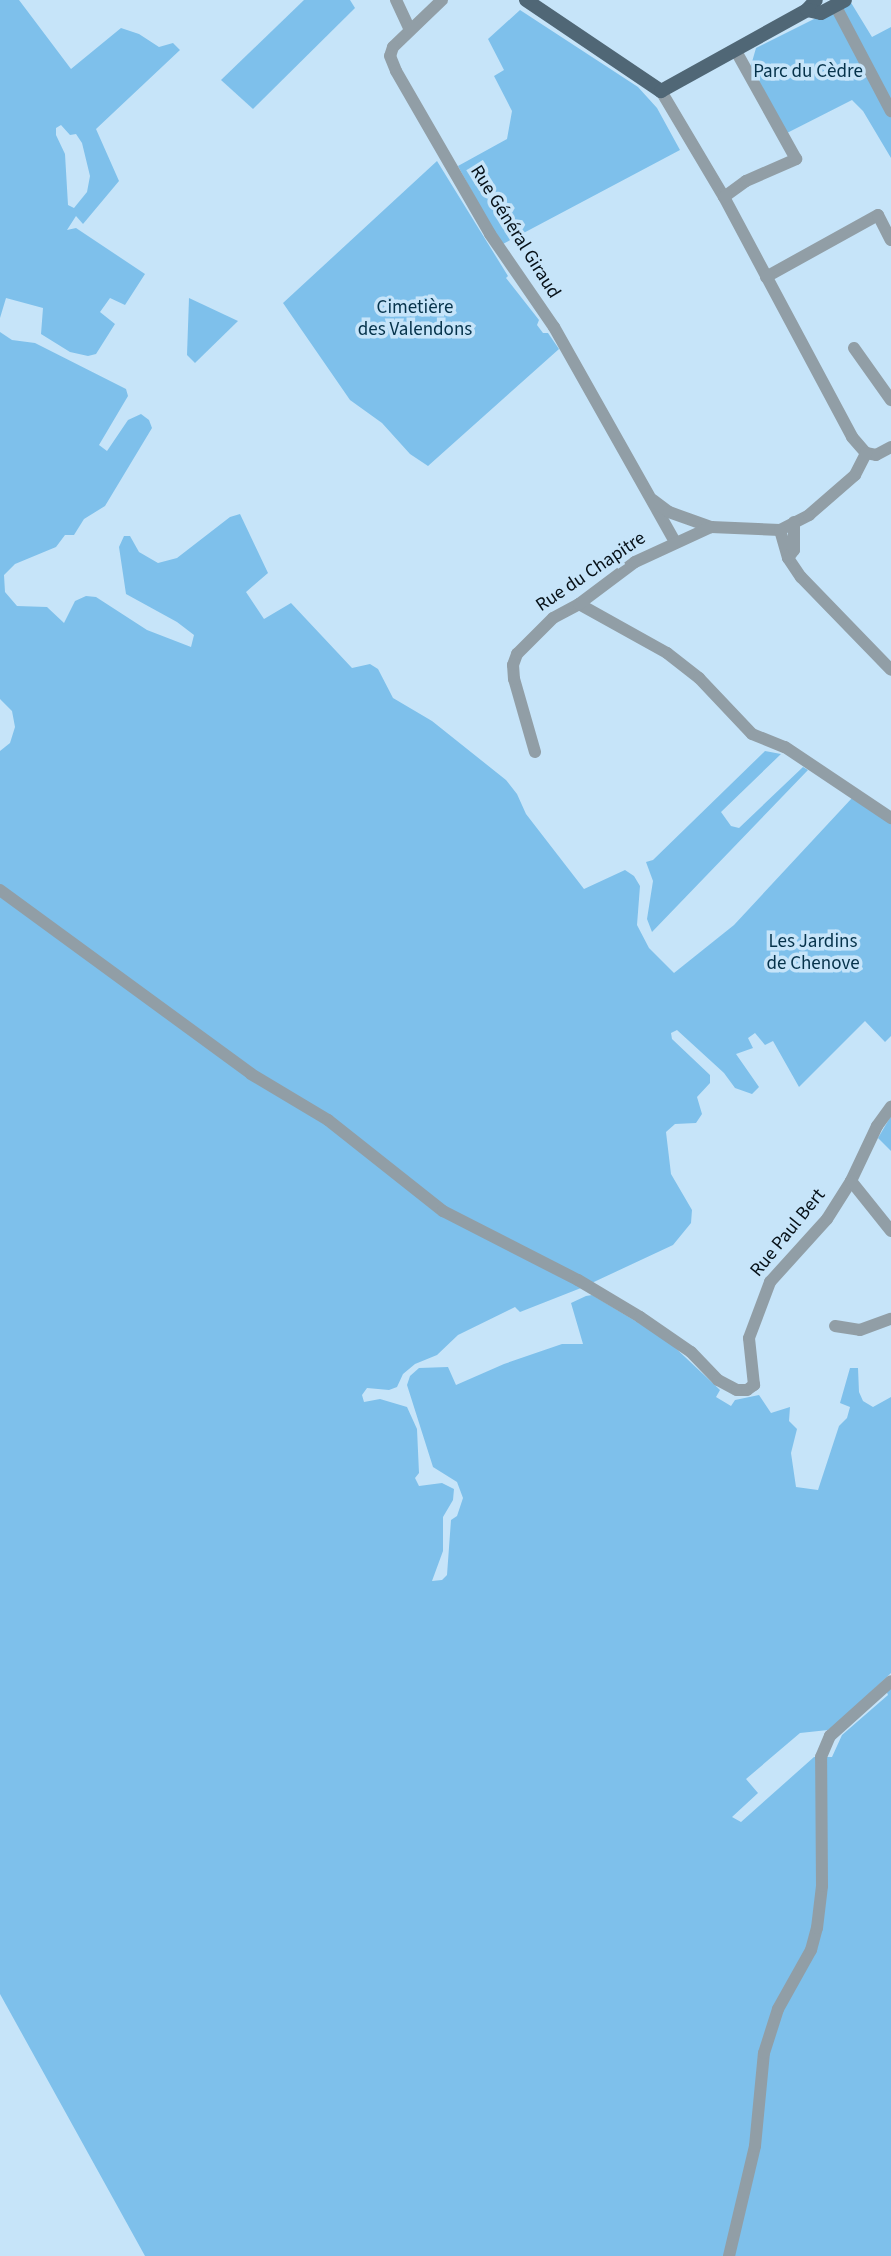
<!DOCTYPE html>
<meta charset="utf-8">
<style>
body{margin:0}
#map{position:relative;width:891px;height:2256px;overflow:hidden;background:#c6e4f9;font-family:"Source Sans 3",sans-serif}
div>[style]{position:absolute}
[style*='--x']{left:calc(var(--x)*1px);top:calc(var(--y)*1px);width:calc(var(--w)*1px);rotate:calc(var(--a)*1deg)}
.green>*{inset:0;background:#7ec0eb}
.minor>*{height:12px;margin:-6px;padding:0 6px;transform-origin:6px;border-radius:6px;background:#919ea6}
.major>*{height:14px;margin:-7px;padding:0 7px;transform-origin:7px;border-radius:7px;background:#506776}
span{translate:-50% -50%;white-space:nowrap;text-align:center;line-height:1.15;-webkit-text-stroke:7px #c6e4f9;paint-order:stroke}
.park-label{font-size:19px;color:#05324a}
.street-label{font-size:19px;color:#061017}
</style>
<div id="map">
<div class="green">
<i style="clip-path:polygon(evenodd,0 0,19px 0,71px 69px,121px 28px,139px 34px,159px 47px,173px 43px,180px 50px,96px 129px,119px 181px,83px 224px,76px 216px,67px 230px,76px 228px,145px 274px,125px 305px,110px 298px,100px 312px,115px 324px,96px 354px,88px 356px,70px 352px,41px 334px,43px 308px,6px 298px,0 318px,0 0,61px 125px,70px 135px,76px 134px,82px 143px,90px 176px,87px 192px,74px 208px,68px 205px,65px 154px,56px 135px,56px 128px,61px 125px)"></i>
<i style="clip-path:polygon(304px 0,350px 0,355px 8px,253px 109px,221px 80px)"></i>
<i style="clip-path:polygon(850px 1px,872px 37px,891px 27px,891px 158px,863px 111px,852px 100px,787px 133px,750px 69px,756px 48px)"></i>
<i style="clip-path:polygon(520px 10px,638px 87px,657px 108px,680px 150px,501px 245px,458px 166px,507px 139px,512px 111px,494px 76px,504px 70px,488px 39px)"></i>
<i style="clip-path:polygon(437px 161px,508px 276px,506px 278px,539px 320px,537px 325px,543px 333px,548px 333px,559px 349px,428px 466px,410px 454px,382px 423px,350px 400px,283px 303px)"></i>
<i style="clip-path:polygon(189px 298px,238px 321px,195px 363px,187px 355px)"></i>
<i style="clip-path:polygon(0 332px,12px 340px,35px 343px,126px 389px,128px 396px,99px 445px,107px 451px,128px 420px,141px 414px,149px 420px,152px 428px,105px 506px,84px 519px,74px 535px,65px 535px,56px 547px,15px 564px,4px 575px,5px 592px,17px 606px,47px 607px,64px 623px,75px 601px,86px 596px,96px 597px,147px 630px,191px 647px,194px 635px,177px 622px,126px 594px,119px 547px,124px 536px,130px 536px,139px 552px,158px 563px,177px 558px,230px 517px,240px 514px,268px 573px,246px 592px,264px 619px,291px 603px,352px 668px,370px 664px,378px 669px,393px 698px,432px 721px,506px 780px,517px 794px,526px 814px,584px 889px,625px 870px,634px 876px,640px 886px,637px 925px,649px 948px,674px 973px,734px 925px,852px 798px,891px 824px,891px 1036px,885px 1042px,865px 1021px,799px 1087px,773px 1041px,765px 1045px,755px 1033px,748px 1038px,753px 1048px,736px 1054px,759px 1087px,752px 1094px,735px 1088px,724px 1073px,677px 1030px,671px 1033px,672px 1039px,710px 1075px,710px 1083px,697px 1097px,702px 1114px,696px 1123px,675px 1124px,666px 1132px,671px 1174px,692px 1210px,691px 1223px,673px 1245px,581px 1288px,520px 1312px,515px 1307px,458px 1335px,437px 1355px,415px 1364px,403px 1374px,397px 1387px,389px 1390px,367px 1388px,362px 1395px,364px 1402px,380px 1399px,407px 1407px,417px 1429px,419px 1473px,415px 1478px,419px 1486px,442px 1483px,454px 1489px,453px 1500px,443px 1517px,443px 1551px,432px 1581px,442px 1580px,447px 1575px,451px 1520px,457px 1516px,463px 1498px,457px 1482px,433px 1467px,407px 1385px,410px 1376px,419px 1368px,448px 1367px,456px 1385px,504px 1364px,562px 1344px,583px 1344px,571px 1303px,586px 1296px,592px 1295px,667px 1340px,720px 1390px,716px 1397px,731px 1406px,735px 1400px,759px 1395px,771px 1413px,790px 1407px,789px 1421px,797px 1429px,791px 1453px,796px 1487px,818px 1490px,839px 1426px,847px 1418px,850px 1407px,840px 1403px,850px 1368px,858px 1368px,859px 1392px,863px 1401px,873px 1407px,891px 1397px,891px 1673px,839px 1722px,828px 1730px,800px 1733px,746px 1779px,758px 1793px,732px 1817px,741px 1822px,814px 1757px,832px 1757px,842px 1735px,888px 1695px,886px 1690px,891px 1686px,891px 2256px,145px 2256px,0 1994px,0 751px,10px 743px,15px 727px,12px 711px,0 699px)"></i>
<i style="clip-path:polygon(765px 751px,781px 754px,721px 812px,731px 826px,739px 828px,803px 767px,808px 770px,652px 932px,647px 919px,653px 881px,646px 862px,653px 860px)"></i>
<i style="clip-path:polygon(891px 1116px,891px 1151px,878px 1138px)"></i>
</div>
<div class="minor">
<i style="--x:396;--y:0;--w:33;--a:65"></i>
<i style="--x:442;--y:0;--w:68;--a:136.2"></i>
<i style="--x:393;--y:47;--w:9;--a:108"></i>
<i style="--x:390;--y:56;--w:16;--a:68"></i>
<i style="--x:396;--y:71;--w:188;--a:60"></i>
<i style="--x:490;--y:234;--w:113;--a:55.5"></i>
<i style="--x:554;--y:327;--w:247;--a:60.6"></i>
<i style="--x:835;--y:5;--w:120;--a:62.2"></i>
<i style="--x:661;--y:91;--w:123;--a:59.3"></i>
<i style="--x:724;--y:197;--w:272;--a:61.9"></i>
<i style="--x:852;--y:437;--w:21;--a:49"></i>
<i style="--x:724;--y:197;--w:27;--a:-36"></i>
<i style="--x:746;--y:181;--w:55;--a:-23.7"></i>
<i style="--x:796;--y:159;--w:124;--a:-119.1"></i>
<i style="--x:766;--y:277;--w:128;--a:-29"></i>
<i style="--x:878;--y:215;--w:28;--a:63"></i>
<i style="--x:854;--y:348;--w:64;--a:54.6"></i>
<i style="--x:866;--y:453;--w:10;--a:11"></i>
<i style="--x:876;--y:455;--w:17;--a:-28"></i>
<i style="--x:653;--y:500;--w:20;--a:37"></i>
<i style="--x:669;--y:512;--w:45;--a:19.7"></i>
<i style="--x:711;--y:527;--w:69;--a:2.5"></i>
<i style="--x:780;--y:530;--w:33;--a:-27"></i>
<i style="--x:809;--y:515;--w:61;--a:-41"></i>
<i style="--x:855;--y:475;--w:25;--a:-63"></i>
<i style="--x:780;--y:530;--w:29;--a:74"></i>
<i style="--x:788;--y:558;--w:23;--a:56"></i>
<i style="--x:801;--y:577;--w:129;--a:45.9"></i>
<i style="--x:788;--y:558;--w:10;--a:-53"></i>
<i style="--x:794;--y:550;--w:28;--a:-90"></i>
<i style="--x:579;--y:604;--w:101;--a:29.1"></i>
<i style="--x:667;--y:653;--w:41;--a:38"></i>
<i style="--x:699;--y:678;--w:77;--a:46.6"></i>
<i style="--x:752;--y:734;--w:35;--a:22"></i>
<i style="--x:785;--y:747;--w:128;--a:33.8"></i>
<i style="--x:535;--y:752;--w:76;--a:-106"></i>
<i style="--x:514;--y:679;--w:14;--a:-94"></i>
<i style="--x:513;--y:665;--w:12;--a:-70"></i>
<i style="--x:517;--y:654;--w:51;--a:-45"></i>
<i style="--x:553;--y:618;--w:30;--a:-28"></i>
<i style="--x:579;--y:604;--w:70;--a:-36.9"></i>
<i style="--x:635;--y:562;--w:84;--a:-24.7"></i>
<i style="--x:0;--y:890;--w:311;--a:36.2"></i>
<i style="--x:251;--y:1074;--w:90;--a:30.9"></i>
<i style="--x:328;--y:1120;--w:147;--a:38.4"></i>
<i style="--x:443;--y:1211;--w:152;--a:27.1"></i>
<i style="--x:578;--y:1280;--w:72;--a:30.8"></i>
<i style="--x:640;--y:1317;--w:62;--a:34.5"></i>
<i style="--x:691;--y:1352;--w:39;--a:46"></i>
<i style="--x:718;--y:1380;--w:21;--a:28"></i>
<i style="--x:737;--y:1390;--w:10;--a:0"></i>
<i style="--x:747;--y:1390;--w:9;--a:-36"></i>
<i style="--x:754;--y:1385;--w:47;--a:-96.1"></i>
<i style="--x:749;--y:1338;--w:60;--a:-69.4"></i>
<i style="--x:770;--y:1282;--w:85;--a:-47.9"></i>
<i style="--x:827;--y:1219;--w:45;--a:-57.7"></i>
<i style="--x:851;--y:1181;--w:61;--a:-64.7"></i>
<i style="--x:877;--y:1126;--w:24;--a:-54"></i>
<i style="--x:851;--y:1181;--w:64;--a:51.3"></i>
<i style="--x:835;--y:1326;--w:25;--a:9"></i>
<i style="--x:860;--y:1330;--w:33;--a:-20"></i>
<i style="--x:729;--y:2256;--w:113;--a:-76.7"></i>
<i style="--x:755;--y:2146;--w:93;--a:-84.5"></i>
<i style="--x:764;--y:2053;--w:46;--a:-72.3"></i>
<i style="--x:778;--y:2009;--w:68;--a:-60.8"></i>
<i style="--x:811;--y:1950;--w:23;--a:-75"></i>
<i style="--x:817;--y:1928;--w:42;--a:-83.2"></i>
<i style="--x:822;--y:1886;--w:129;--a:-90.4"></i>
<i style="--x:821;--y:1757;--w:23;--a:-67"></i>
<i style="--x:830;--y:1736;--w:82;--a:-42"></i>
</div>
<div class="major">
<i style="--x:526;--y:0;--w:163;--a:34"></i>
<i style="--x:661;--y:91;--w:167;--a:-29"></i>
<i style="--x:807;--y:10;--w:13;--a:-48"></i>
<i style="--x:807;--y:10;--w:14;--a:12"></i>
<i style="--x:821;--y:13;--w:27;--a:-28"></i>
</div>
<div class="park-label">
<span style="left:808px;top:72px">Parc du Cèdre</span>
<span style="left:415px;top:319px">Cimetière<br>des Valendons</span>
<span style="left:813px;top:953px">Les Jardins<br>de Chenove</span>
</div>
<div class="street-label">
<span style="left:515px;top:232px;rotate:58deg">Rue Général Giraud</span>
<span style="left:591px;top:572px;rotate:-34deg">Rue du Chapitre</span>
<span style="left:788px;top:1233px;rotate:-51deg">Rue Paul Bert</span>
</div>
</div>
